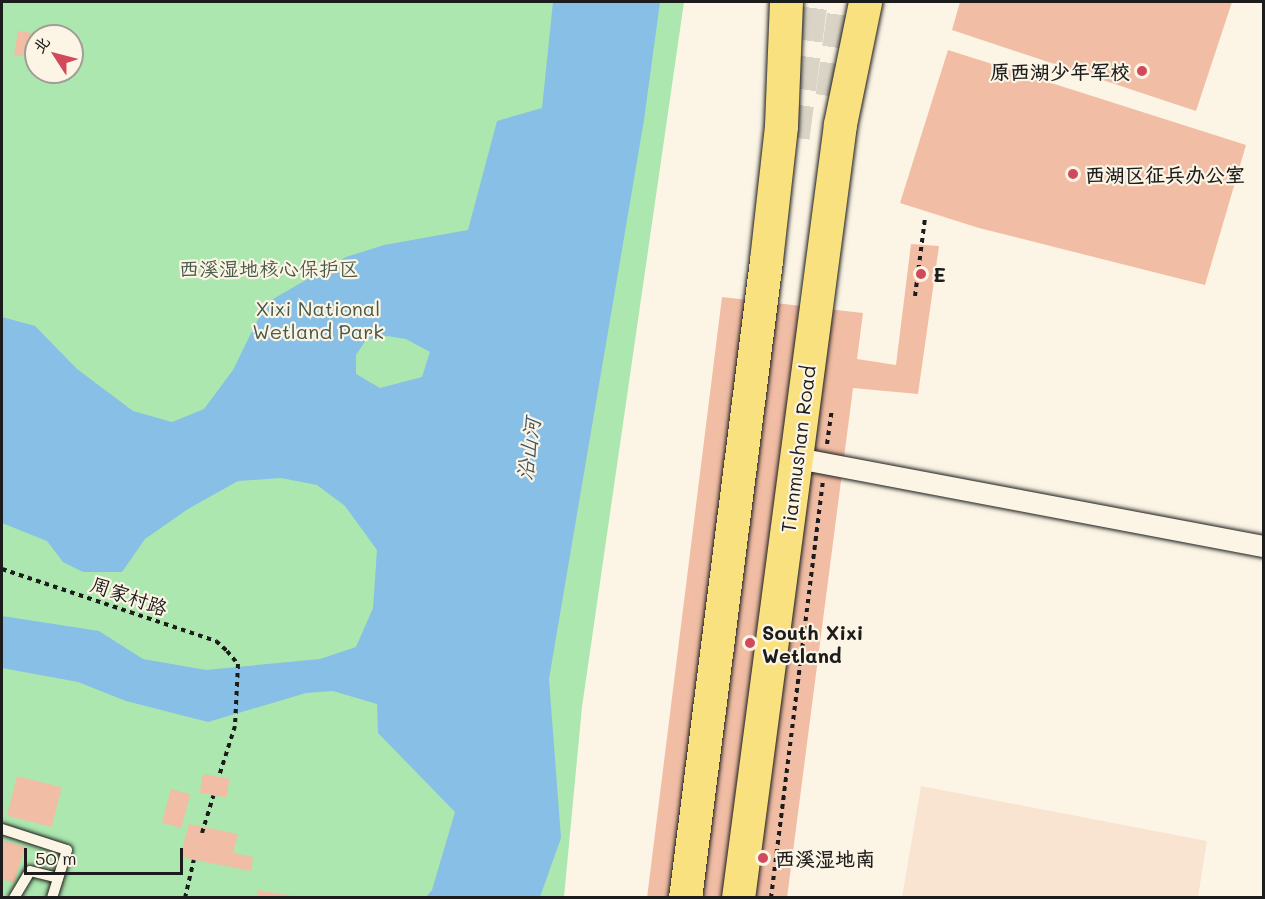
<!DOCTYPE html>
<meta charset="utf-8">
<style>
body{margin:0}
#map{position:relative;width:1265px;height:899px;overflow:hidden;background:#fcf5e5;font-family:Mali,"LXGW WenKai TC",sans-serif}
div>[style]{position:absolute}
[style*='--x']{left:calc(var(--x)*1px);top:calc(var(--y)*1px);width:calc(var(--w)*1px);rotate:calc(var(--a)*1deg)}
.built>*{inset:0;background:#f9e4d2}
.green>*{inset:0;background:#abe7ae}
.water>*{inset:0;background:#88bfe6}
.building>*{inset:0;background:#f1bda4;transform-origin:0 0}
.highway-tunnel>*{height:33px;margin-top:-16.5px;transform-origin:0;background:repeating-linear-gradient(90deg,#dad4c7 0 33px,transparent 0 49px)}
.path>*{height:4px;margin-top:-2px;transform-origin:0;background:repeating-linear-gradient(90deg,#1c1c1c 0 4.5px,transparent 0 9px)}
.roads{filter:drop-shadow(0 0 2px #1c1c1c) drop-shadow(0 0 2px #1c1c1c)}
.lane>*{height:10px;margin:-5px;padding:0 5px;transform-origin:5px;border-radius:5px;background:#fcf5e5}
.street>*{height:21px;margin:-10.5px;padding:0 10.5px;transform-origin:10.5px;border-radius:10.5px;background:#fcf5e5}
.primary>*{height:33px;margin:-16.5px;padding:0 16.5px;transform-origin:16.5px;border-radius:16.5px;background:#fae180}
.dots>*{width:16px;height:16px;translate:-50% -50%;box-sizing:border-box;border:3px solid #fcf5e5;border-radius:50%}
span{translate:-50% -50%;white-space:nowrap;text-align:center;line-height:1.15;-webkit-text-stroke:4.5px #fcf5e5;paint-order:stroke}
.poi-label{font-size:20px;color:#1c1c1c;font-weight:700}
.right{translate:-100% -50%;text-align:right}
.left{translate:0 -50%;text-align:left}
.park-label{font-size:20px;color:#475948}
.street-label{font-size:20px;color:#1c1c1c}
.water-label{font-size:21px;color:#425563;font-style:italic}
.frame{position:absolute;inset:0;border:3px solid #1c1c1c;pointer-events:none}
.north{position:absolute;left:24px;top:24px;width:60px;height:60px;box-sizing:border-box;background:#fcf5e5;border:2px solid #a29e95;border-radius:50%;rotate:306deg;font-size:16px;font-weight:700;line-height:24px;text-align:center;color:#1c1c1c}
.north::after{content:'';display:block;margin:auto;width:21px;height:27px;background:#d1495b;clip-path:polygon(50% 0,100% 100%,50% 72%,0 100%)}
.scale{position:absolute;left:24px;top:848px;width:159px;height:27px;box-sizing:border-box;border:3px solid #1c1c1c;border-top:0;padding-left:8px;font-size:18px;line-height:21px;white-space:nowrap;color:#1c1c1c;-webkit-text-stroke:4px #fcf5e5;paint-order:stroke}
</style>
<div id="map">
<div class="built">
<i style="clip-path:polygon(921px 786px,1207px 841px,1198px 897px,902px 897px)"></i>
</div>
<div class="green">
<i style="clip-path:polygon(evenodd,2px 2px,684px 2px,582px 707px,564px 897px,2px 898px,2px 2px,36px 36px,72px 36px,72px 72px,36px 72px,36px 36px)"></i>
</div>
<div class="water">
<i style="clip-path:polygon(evenodd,553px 2px,660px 2px,644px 120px,549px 679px,561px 838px,540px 897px,426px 897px,432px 890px,455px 812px,378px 733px,377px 704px,333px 691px,306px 693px,208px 722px,126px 701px,78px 682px,2px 668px,2px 616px,99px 631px,143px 659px,206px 670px,320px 659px,356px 647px,373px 608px,377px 550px,345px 506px,317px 485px,281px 478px,238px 481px,188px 509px,145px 539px,122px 572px,83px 572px,63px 562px,47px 541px,2px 523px,2px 317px,35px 326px,77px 369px,133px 411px,172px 422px,204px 409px,233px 370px,266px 303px,346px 257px,384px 245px,468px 230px,497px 121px,542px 108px,553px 2px,387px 336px,406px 339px,430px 352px,422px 377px,380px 388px,356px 374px,356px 355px,366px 340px,387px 336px)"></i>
</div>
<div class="building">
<i style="clip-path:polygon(960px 2px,1232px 2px,1196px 111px,952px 30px)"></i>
<i style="clip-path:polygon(18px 31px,44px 35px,36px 36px,36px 58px,14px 55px)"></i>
<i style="clip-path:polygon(948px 50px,1246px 145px,1205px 285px,979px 228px,900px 203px)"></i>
<i style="clip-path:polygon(42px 72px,66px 72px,57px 84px)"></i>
<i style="clip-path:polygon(911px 244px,939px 246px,918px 394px,853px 388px,787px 898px,647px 898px,722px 297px,863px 313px,857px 359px,896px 365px)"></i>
<i style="left:203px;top:774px;width:27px;height:19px;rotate:10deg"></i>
<i style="left:17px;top:776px;width:46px;height:41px;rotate:14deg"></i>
<i style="left:171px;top:789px;width:20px;height:35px;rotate:15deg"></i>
<i style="clip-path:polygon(189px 824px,238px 834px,233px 853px,253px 857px,251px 871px,180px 857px)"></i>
<i style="clip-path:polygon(2px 840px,25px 847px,14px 883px,2px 879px)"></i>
<i style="clip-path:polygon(258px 890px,294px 896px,294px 898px,257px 898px)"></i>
</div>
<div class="highway-tunnel">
<i style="--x:832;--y:96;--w:95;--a:-82.1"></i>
<i style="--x:793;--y:137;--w:136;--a:-82.4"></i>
</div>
<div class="path">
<i style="--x:915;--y:296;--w:79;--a:-82.7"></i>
<i style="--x:827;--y:444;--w:34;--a:-82"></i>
<i style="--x:2;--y:569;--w:226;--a:18.6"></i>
<i style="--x:216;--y:641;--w:15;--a:42"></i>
<i style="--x:227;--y:651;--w:17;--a:50"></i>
<i style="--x:238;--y:664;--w:62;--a:92.8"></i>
<i style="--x:235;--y:726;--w:52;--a:107.7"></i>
<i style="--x:202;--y:833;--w:39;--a:-73"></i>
<i style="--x:185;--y:898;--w:39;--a:-77"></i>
<i style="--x:771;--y:898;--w:420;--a:-82.9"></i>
</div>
<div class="roads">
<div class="lane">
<i style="--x:2;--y:829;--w:68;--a:17.9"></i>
<i style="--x:67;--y:850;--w:50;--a:107.4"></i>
<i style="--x:14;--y:898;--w:31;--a:-59"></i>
<i style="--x:30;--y:871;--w:29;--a:14"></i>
</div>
<div class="street">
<i style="--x:797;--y:458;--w:475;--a:10.7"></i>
</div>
<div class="primary">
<i style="--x:685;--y:898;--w:643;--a:-82.76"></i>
<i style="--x:766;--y:260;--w:135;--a:-83.6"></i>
<i style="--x:781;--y:126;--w:124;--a:-87.7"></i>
<i style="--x:738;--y:898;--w:781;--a:-82.49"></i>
<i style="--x:840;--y:124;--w:125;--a:-78.4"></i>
</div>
</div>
<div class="dots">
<i style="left:1142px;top:71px;background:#d1495b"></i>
<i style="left:1073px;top:174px;background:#d1495b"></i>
<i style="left:921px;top:274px;background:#d1495b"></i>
<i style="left:750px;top:643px;background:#d1495b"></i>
<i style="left:763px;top:858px;background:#d1495b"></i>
</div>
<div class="poi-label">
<span class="right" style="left:1130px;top:71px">原西湖少年军校</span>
<span class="left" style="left:1085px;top:174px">西湖区征兵办公室</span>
<span class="left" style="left:933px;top:274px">E</span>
<span class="left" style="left:762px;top:644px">South Xixi<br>Wetland</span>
<span class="left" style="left:775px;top:858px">西溪湿地南</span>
</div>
<div class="park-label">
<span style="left:269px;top:268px">西溪湿地核心保护区</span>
<span style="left:318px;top:320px">Xixi National<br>Wetland Park</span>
</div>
<div class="street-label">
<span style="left:798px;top:449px;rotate:-83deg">Tianmushan Road</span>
<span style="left:129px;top:596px;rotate:19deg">周家村路</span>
</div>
<div class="water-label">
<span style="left:528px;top:449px;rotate:-82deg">沿山河</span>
</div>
<div class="frame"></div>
<div class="north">北</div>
<div class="scale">50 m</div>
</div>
